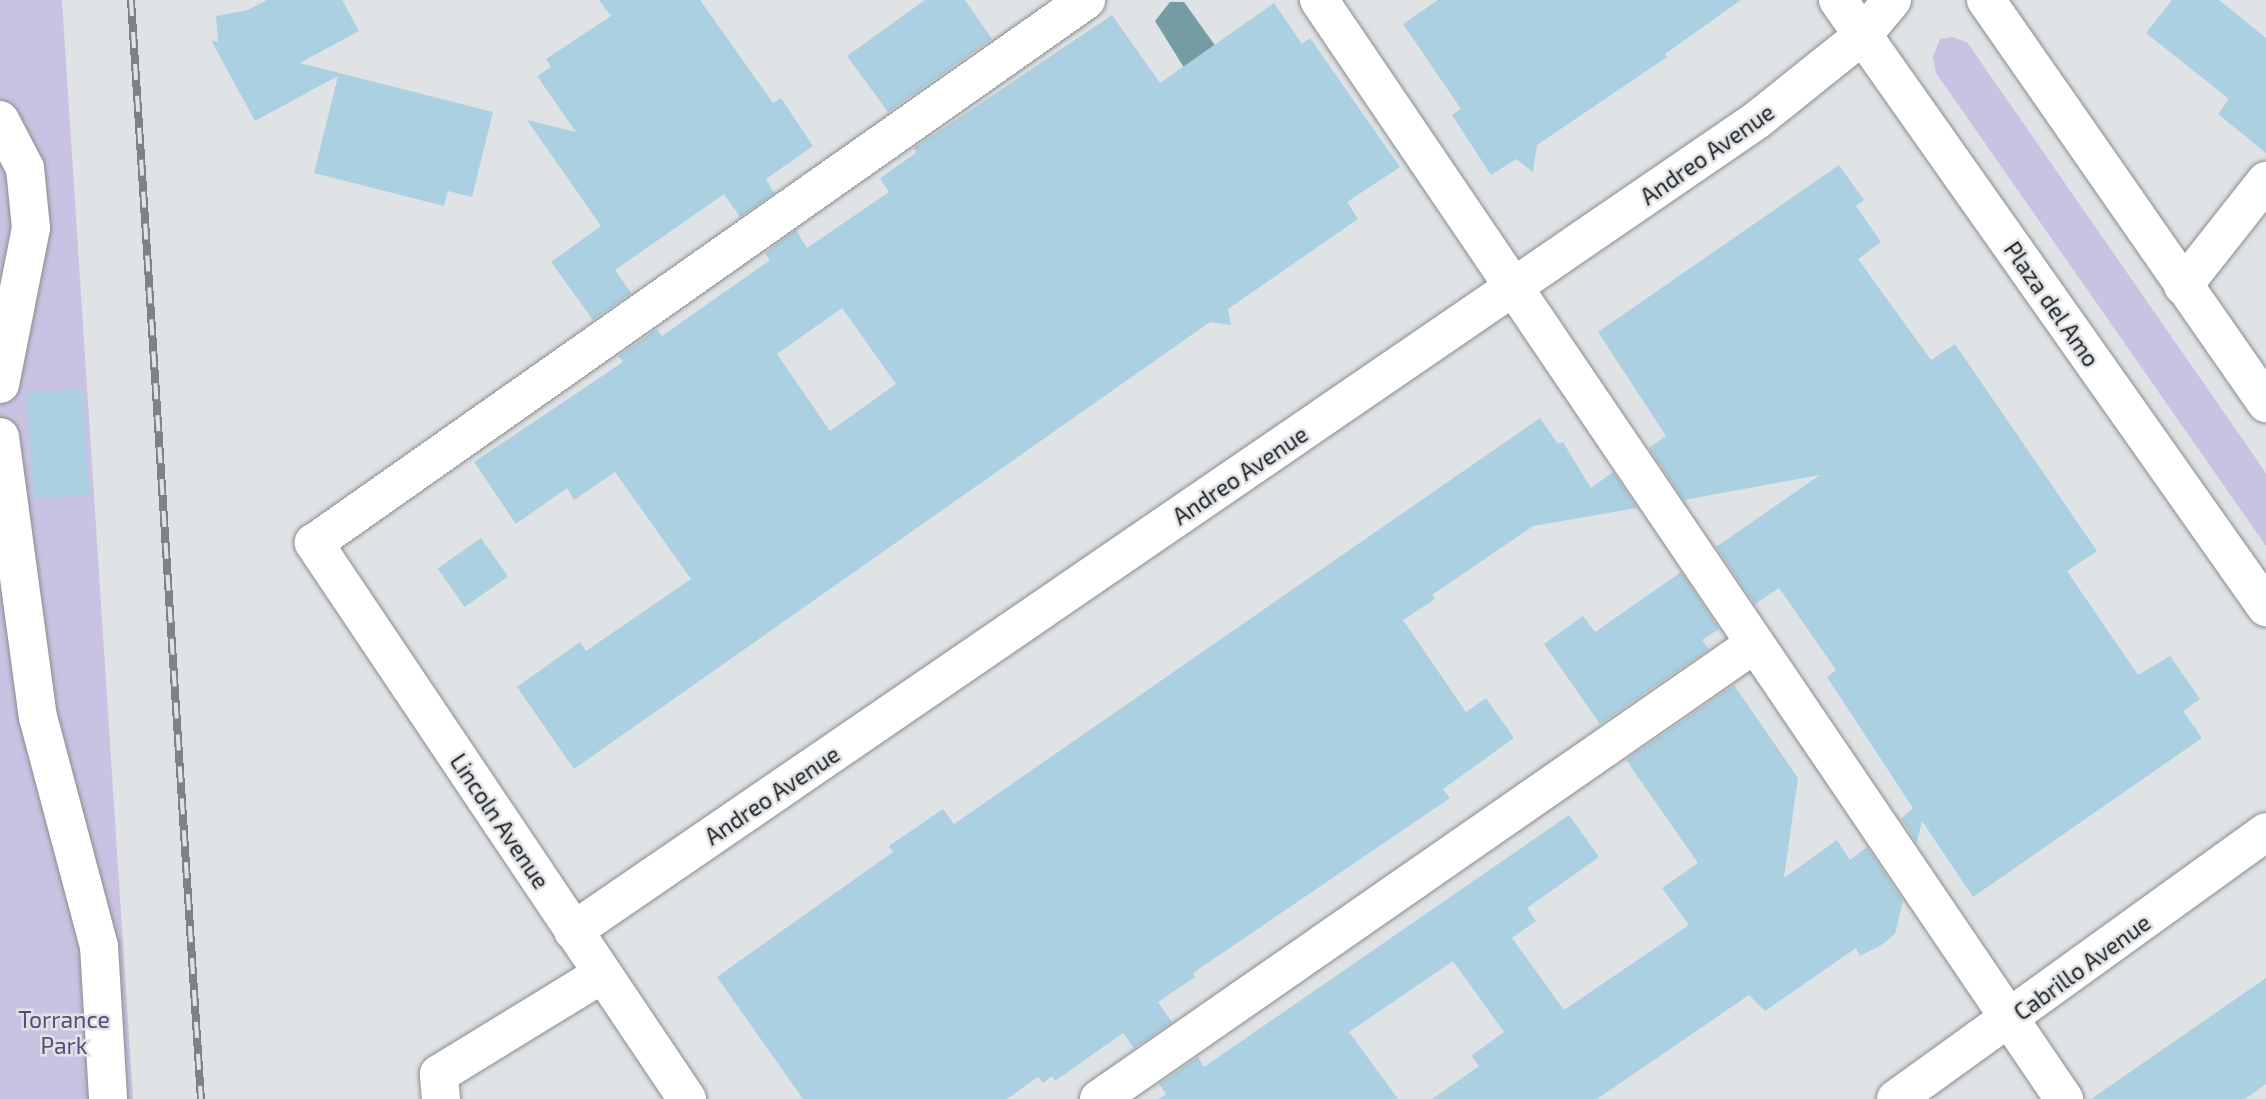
<!DOCTYPE html>
<style>
body{margin:0}
#map{position:relative;width:2266px;height:1099px;overflow:hidden;background:#e0e3e6;font-family:"Exo 2",sans-serif}
div>[style]{position:absolute}
[style*='--x']{left:calc(var(--x)*1px);top:calc(var(--y)*1px);width:calc(var(--w)*1px);rotate:calc(var(--a)*1deg)}
.green>*{inset:0;background:#cac2e2}
.water>*{inset:0;background:#739da2}
.building>*{inset:0;background:#abd0e1;transform-origin:0 0}
.roads{filter:drop-shadow(0 0 2px #898c8f) drop-shadow(0 0 2px #898c8f)}
.minor>*{height:38px;margin:-19px;padding:0 19px;transform-origin:19px;border-radius:19px;background:#fff}
.major>*{height:38px;margin:-19px;padding:0 19px;transform-origin:19px;border-radius:19px;background:#fff}
.rail>*{height:8px;margin-top:-4px;transform-origin:0;background:repeating-linear-gradient(90deg,#e0e3e6 0 16px,#7f8184 0 32px);box-sizing:border-box;border-block:2px solid #7f8184}
span{translate:-50% -50%;white-space:nowrap;text-align:center;line-height:1.15;-webkit-text-stroke:5px #e0e3e6;paint-order:stroke}
.street-label{font-size:23px;color:#232426}
.park-label{font-size:23px;color:#594b7a}
</style>
<div id="map">
<div class="green">
<i style="clip-path:polygon(0 0,62px 0,133px 1099px,0 1099px)"></i>
<i style="clip-path:polygon(1952px 37px,1967px 42px,2266px 473px,2266px 546px,1936px 73px,1933px 57px,1940px 39px)"></i>
</div>
<div class="water">
<i style="clip-path:polygon(1170px 2px,1184px 2px,1229px 65px,1193px 82px,1155px 21px)"></i>
</div>
<div class="building">
<i style="clip-path:polygon(267px 0,342px 0,359px 31px,300px 63px,493px 112px,472px 197px,448px 191px,444px 206px,314px 173px,338px 76px,255px 121px,211px 40px,218px 42px,216px 16px,248px 10px)"></i>
<i style="clip-path:polygon(599px 0,700px 0,773px 103px,781px 98px,813px 146px,766px 179px,774px 193px,740px 217px,724px 194px,615px 270px,631px 293px,593px 320px,551px 262px,601px 226px,527px 120px,576px 132px,537px 76px,551px 67px,546px 59px,611px 16px)"></i>
<i style="clip-path:polygon(925px 0,965px 0,992px 39px,888px 112px,847px 56px)"></i>
<i style="clip-path:polygon(1438px 0,1741px 0,1665px 54px,1667px 57px,1537px 145px,1533px 172px,1516px 159px,1491px 175px,1452px 115px,1461px 109px,1403px 24px)"></i>
<i style="clip-path:polygon(2172px 0,2219px 0,2266px 38px,2266px 153px,2218px 114px,2229px 99px,2146px 33px)"></i>
<i style="clip-path:polygon(evenodd,1274px 3px,1302px 44px,1310px 38px,1400px 167px,1347px 202px,1358px 219px,1228px 309px,1231px 325px,1210px 322px,574px 769px,517px 687px,580px 642px,586px 651px,691px 579px,615px 472px,574px 500px,567px 488px,516px 524px,474px 462px,623px 362px,618px 356px,657px 329px,662px 336px,770px 260px,765px 253px,796px 230px,807px 248px,889px 192px,880px 178px,916px 153px,914px 148px,1112px 15px,1160px 83px,1274px 3px,842px 308px,896px 384px,830px 431px,777px 354px,842px 308px)"></i>
<i style="clip-path:polygon(1839px 165px,1864px 200px,1856px 206px,1881px 242px,1858px 259px,1931px 360px,1955px 344px,2097px 551px,2067px 571px,2138px 675px,2170px 656px,2200px 699px,2183px 711px,2202px 738px,1973px 897px,1922px 821px,1917px 843px,1901px 819px,1913px 808px,1827px 677px,1836px 670px,1779px 588px,1755px 604px,1716px 547px,1820px 475px,1684px 500px,1649px 448px,1666px 436px,1598px 332px)"></i>
<i style="left:82px;top:389px;width:106px;height:56px;rotate:86deg"></i>
<i style="clip-path:polygon(1540px 418px,1558px 444px,1563px 442px,1591px 488px,1613px 472px,1637px 508px,1533px 526px,1432px 595px,1435px 599px,1403px 620px,1466px 712px,1486px 698px,1514px 738px,1443px 789px,1450px 798px,1193px 973px,1195px 977px,1158px 1002px,1172px 1022px,1134px 1048px,1123px 1033px,1055px 1081px,1052px 1076px,1043px 1083px,1038px 1077px,1007px 1099px,803px 1099px,717px 977px,893px 852px,889px 846px,943px 809px,954px 824px)"></i>
<i style="left:481px;top:538px;width:47px;height:53px;rotate:55deg"></i>
<i style="clip-path:polygon(1681px 572px,1719px 629px,1702px 640px,1709px 649px,1600px 724px,1544px 644px,1583px 616px,1595px 632px)"></i>
<i style="clip-path:polygon(1734px 685px,1798px 778px,1784px 878px,1837px 840px,1850px 860px,1867px 847px,1903px 901px,1895px 934px,1883px 944px,1860px 956px,1856px 948px,1765px 1011px,1749px 995px,1597px 1099px,1432px 1099px,1479px 1066px,1471px 1056px,1504px 1032px,1453px 961px,1349px 1032px,1398px 1099px,1159px 1099px,1166px 1094px,1159px 1084px,1198px 1057px,1204px 1067px,1569px 815px,1599px 857px,1527px 908px,1536px 921px,1512px 938px,1564px 1010px,1689px 925px,1662px 888px,1698px 863px,1626px 760px)"></i>
<i style="clip-path:polygon(2266px 978px,2266px 1084px,2245px 1099px,2091px 1099px)"></i>
</div>
<div class="roads">
<div class="minor">
<i style="--x:1319;--y:0;--w:1328;--a:55.87"></i>
<i style="--x:0;--y:120;--w:54;--a:62.5"></i>
<i style="--x:25;--y:168;--w:60;--a:84.3"></i>
<i style="--x:31;--y:228;--w:159;--a:101.2"></i>
<i style="--x:2183;--y:286;--w:134;--a:-51.7"></i>
<i style="--x:0;--y:437;--w:283;--a:82.3"></i>
<i style="--x:38;--y:717;--w:237;--a:75.1"></i>
<i style="--x:99;--y:946;--w:153;--a:86.6"></i>
<i style="--x:573;--y:931;--w:1435;--a:-34.41"></i>
<i style="--x:1757;--y:120;--w:134;--a:-38.7"></i>
<i style="--x:1862;--y:36;--w:47;--a:-50.2"></i>
<i style="--x:441;--y:1099;--w:25;--a:-95"></i>
<i style="--x:439;--y:1074;--w:191;--a:-31.5"></i>
<i style="--x:687;--y:1099;--w:670;--a:-123.86"></i>
<i style="--x:314;--y:543;--w:944;--a:-35.12"></i>
<i style="--x:1099;--y:1099;--w:796;--a:-34.77"></i>
<i style="--x:1896;--y:1099;--w:456;--a:-35.8"></i>
</div>
<div class="major">
<i style="--x:1838;--y:0;--w:743;--a:54.81"></i>
<i style="--x:1986;--y:0;--w:491;--a:55.2"></i>
</div>
</div>
<div class="rail">
<i style="--x:131;--y:0;--w:1101;--a:86.36"></i>
</div>
<div class="street-label">
<span style="left:1707px;top:154px;rotate:-35deg">Andreo Avenue</span>
<span style="left:2052px;top:304px;rotate:55deg">Plaza del Amo</span>
<span style="left:1240px;top:475px;rotate:-34deg">Andreo Avenue</span>
<span style="left:772px;top:795px;rotate:-34deg">Andreo Avenue</span>
<span style="left:500px;top:821px;rotate:56deg">Lincoln Avenue</span>
<span style="left:2082px;top:967px;rotate:-36deg">Cabrillo Avenue</span>
</div>
<div class="park-label">
<span style="left:64px;top:1032px">Torrance<br>Park</span>
</div>
</div>
